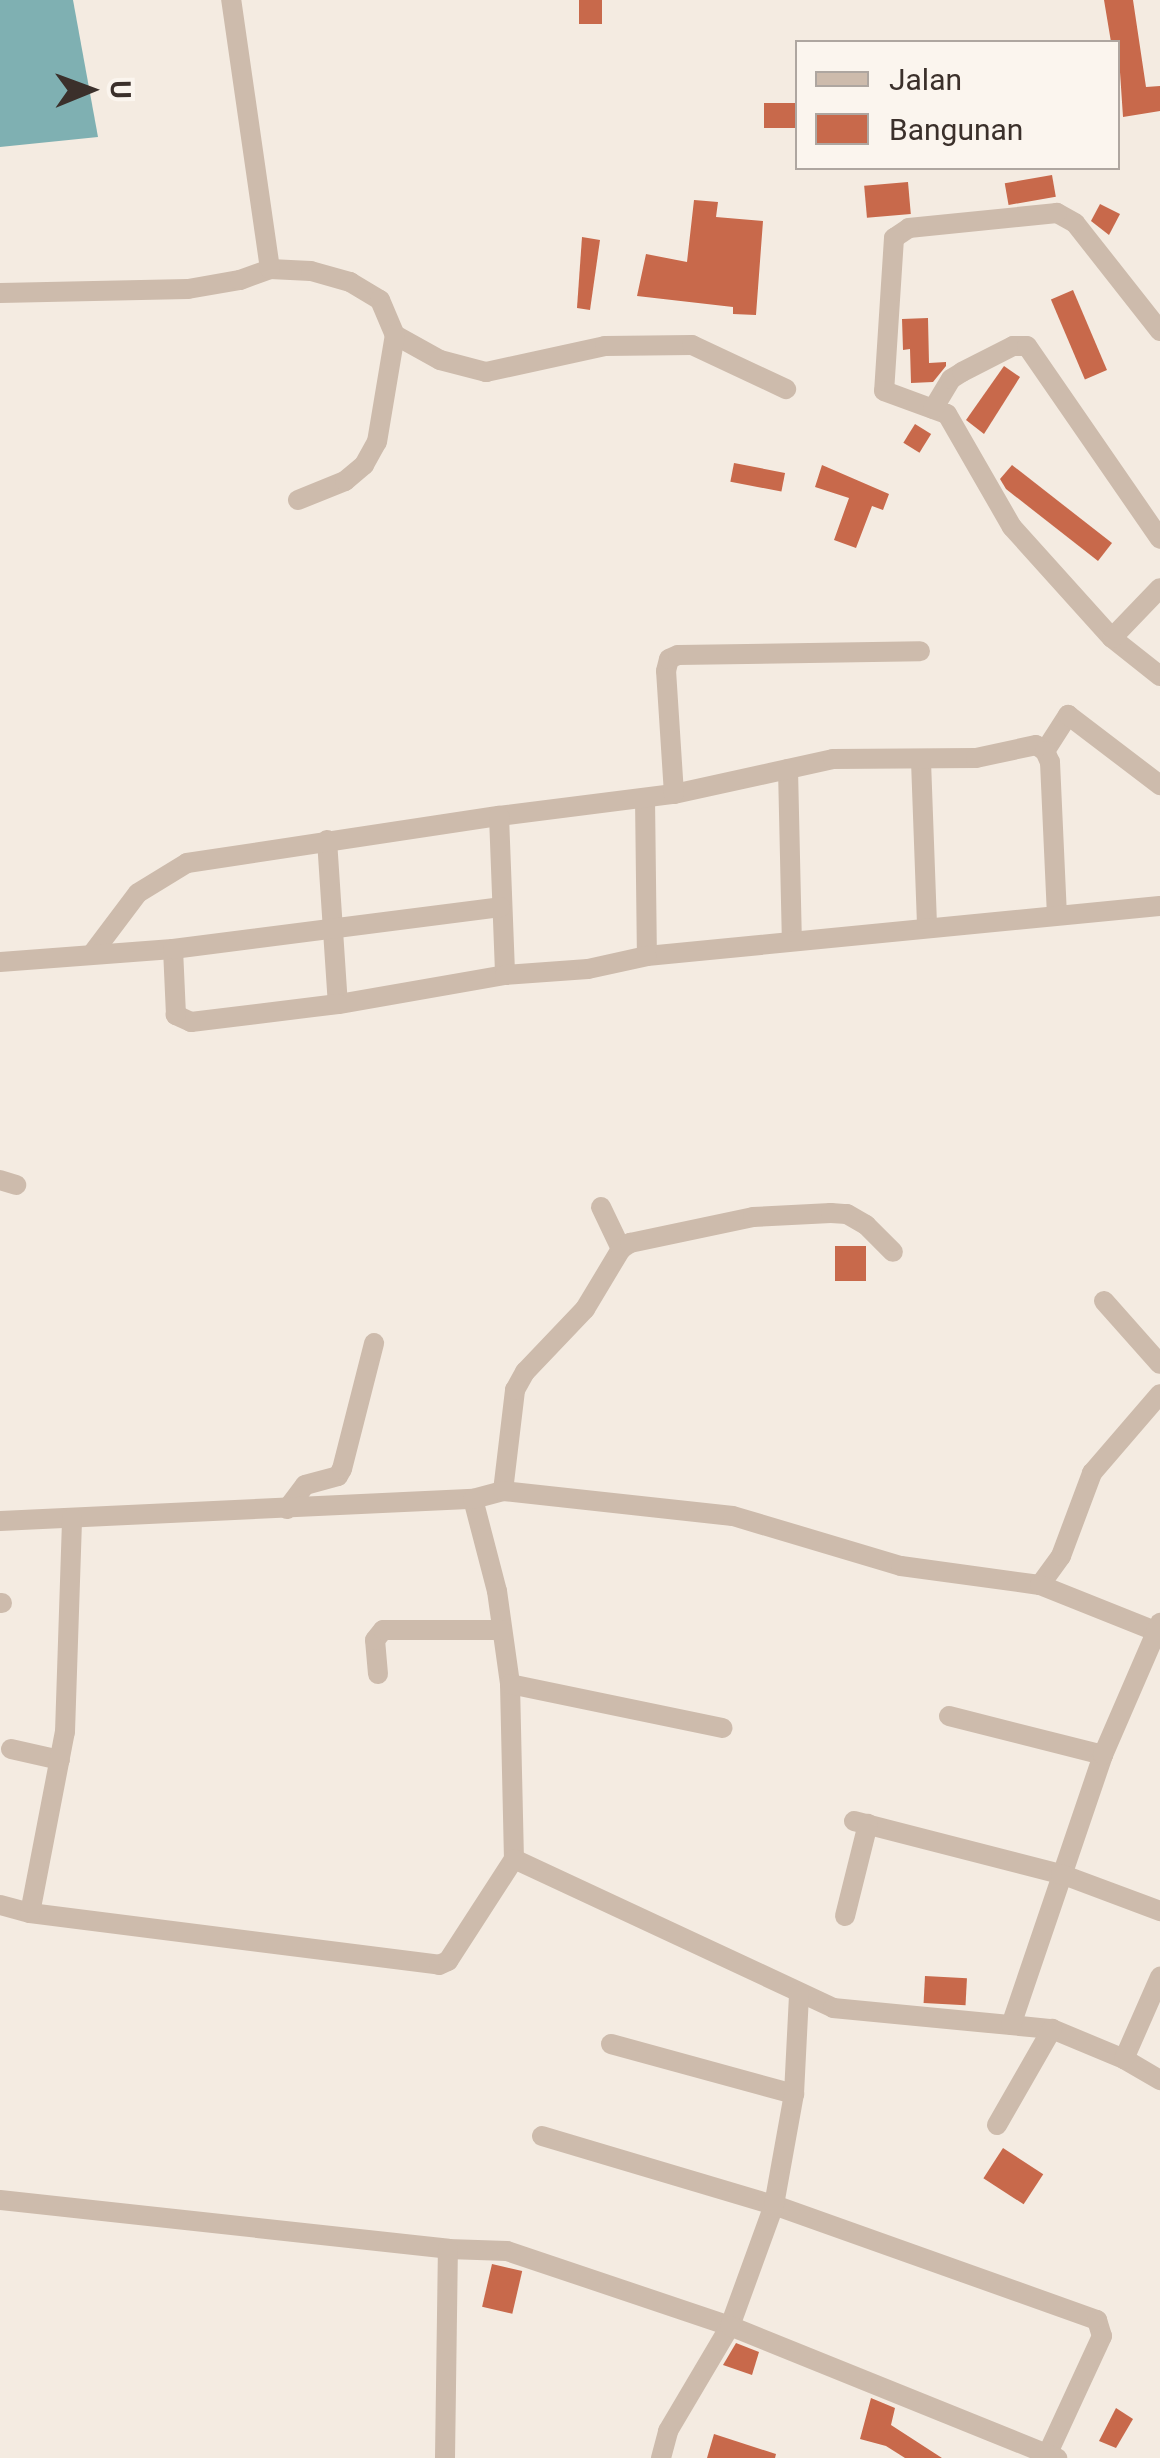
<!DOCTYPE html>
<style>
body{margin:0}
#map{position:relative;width:1160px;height:2458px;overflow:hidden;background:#f4ebe1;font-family:Roboto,sans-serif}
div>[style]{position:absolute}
.water>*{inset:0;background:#7fb0b2}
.building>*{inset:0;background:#c8694b;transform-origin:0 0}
.minor>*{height:20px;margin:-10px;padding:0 10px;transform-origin:10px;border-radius:10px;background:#cdbbac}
span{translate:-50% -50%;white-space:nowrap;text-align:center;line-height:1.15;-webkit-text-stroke:9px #fbf5ee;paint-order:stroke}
.legend{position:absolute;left:795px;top:40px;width:325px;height:130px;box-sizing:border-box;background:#fbf5ee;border:2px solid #aea6a0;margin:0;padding:12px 18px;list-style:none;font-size:30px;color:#3b302b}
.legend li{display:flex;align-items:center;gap:20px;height:50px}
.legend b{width:50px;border:2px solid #aea6a0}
.north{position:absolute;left:40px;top:40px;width:100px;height:100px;-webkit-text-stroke:8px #fbf5ee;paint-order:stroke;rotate:89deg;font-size:28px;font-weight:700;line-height:40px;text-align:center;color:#3b302b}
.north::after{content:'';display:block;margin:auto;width:35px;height:45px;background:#3b302b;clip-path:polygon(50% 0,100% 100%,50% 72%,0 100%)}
</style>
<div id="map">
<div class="water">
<i style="clip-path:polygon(0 0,73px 0,98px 137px,0 147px)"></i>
</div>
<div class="building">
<i style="left:579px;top:0;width:23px;height:24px"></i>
<i style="clip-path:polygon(1104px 0,1133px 0,1146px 87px,1160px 86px,1160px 111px,1123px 117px,1118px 42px,1111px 42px)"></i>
<i style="left:798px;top:103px;width:25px;height:34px;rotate:90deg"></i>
<i style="left:1052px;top:175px;width:22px;height:48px;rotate:80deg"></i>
<i style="left:908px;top:182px;width:32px;height:44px;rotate:85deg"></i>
<i style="clip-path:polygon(694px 200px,718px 202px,716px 217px,763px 221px,756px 315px,733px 314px,733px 307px,637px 296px,646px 254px,687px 262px)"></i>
<i style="clip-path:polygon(1100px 204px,1120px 214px,1109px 235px,1091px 221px)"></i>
<i style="clip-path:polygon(582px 237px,600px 240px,590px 310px,577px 308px)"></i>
<i style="left:1073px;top:290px;width:87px;height:24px;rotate:67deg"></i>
<i style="clip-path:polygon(928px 318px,929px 363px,946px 362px,946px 366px,933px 382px,911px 383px,910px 349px,903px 350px,902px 319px)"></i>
<i style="clip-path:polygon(1004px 366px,1020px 377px,984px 434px,966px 420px)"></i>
<i style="left:915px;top:424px;width:19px;height:22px;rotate:32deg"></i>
<i style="left:734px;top:463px;width:52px;height:19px;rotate:11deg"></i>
<i style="clip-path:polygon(822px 465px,889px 494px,883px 510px,872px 506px,856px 548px,834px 540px,849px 498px,815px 487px)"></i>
<i style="clip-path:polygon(1012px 465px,1112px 543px,1098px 561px,1006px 489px,1000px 479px)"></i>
<i style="left:835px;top:1246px;width:31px;height:35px"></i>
<i style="left:925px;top:1976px;width:42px;height:27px;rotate:3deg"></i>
<i style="left:1003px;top:2148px;width:48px;height:36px;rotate:33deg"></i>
<i style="left:492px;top:2264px;width:31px;height:44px;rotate:13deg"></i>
<i style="clip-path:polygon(736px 2343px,759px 2352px,752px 2375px,723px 2365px)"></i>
<i style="clip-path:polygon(871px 2398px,895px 2408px,891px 2425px,942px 2458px,905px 2458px,886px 2446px,860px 2439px)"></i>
<i style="clip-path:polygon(1116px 2408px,1133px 2419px,1116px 2448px,1099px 2441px)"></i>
<i style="clip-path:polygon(714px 2434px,776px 2454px,775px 2458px,707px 2458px)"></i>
</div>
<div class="minor">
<i style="left:270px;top:269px;width:41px;rotate:2.8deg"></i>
<i style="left:311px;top:271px;width:41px;rotate:15.8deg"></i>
<i style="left:350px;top:282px;width:35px;rotate:31deg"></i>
<i style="left:380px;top:300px;width:38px;rotate:67deg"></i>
<i style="left:395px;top:335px;width:51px;rotate:29.1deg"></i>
<i style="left:440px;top:360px;width:48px;rotate:14.6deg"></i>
<i style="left:486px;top:372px;width:122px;rotate:-12.3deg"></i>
<i style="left:605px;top:346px;width:87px;rotate:-0.7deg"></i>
<i style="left:692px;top:345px;width:104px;rotate:25.1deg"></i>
<i style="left:0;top:293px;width:188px;rotate:-1.2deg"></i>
<i style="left:188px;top:289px;width:53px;rotate:-9.8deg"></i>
<i style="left:240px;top:280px;width:32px;rotate:-20deg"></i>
<i style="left:270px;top:269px;width:272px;rotate:-98.2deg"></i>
<i style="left:1160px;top:331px;width:137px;rotate:-128.2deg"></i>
<i style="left:1075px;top:223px;width:21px;rotate:-151deg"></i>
<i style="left:1057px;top:213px;width:149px;rotate:174.2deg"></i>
<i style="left:909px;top:228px;width:18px;rotate:146deg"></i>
<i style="left:894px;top:238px;width:153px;rotate:93.7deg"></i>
<i style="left:884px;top:391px;width:67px;rotate:20.1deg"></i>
<i style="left:947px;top:414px;width:130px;rotate:60.1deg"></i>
<i style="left:1012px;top:527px;width:149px;rotate:48deg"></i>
<i style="left:1112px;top:638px;width:61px;rotate:38.4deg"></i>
<i style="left:933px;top:409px;width:35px;rotate:-59deg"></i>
<i style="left:951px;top:379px;width:13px;rotate:-32deg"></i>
<i style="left:962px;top:372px;width:57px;rotate:-27deg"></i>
<i style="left:1013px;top:346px;width:14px"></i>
<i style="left:1027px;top:346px;width:234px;rotate:55.4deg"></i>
<i style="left:298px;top:500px;width:51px;rotate:-22deg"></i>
<i style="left:345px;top:481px;width:25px;rotate:-40deg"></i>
<i style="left:364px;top:465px;width:26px;rotate:-61deg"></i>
<i style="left:377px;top:442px;width:109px;rotate:-80.5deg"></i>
<i style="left:1112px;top:638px;width:69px;rotate:-46.2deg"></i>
<i style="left:1045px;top:751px;width:43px;rotate:-57.4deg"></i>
<i style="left:1068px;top:715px;width:116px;rotate:37.3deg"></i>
<i style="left:921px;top:761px;width:165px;rotate:87.9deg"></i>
<i style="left:788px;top:769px;width:172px;rotate:88.7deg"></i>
<i style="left:674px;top:794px;width:163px;rotate:-12.4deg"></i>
<i style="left:833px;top:759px;width:143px;rotate:-0.4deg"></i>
<i style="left:976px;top:758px;width:61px;rotate:-12.2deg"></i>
<i style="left:1036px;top:745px;width:11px;rotate:34deg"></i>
<i style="left:1045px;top:751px;width:12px;rotate:66deg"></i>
<i style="left:1050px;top:762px;width:153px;rotate:87.4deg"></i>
<i style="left:645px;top:798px;width:158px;rotate:89.3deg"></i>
<i style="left:647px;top:956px;width:515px;rotate:-5.57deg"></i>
<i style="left:499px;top:816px;width:176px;rotate:-7.2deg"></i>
<i style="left:674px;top:794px;width:123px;rotate:-93.7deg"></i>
<i style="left:666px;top:671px;width:12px;rotate:-76deg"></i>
<i style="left:669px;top:659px;width:10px;rotate:-24deg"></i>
<i style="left:678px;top:655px;width:242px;rotate:-0.9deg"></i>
<i style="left:327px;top:840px;width:164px;rotate:86.2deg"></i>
<i style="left:92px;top:954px;width:76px;rotate:-53deg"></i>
<i style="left:138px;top:893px;width:57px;rotate:-31.5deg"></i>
<i style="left:187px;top:863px;width:316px;rotate:-8.6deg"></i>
<i style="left:499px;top:816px;width:159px;rotate:87.8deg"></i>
<i style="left:505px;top:975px;width:169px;rotate:170.1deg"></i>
<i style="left:338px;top:1004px;width:148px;rotate:173deg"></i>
<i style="left:191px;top:1022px;width:17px;rotate:-155deg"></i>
<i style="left:176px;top:1015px;width:66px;rotate:-92.6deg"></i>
<i style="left:0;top:962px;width:173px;rotate:-4.3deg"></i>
<i style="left:173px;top:949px;width:330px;rotate:-7.3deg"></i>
<i style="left:505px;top:975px;width:83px;rotate:-4.1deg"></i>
<i style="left:588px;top:969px;width:60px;rotate:-12.4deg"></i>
<i style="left:0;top:1180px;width:17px;rotate:17deg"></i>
<i style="left:601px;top:1207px;width:47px;rotate:64.5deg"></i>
<i style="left:1104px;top:1301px;width:84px;rotate:48.4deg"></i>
<i style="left:503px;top:1491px;width:102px;rotate:-83.2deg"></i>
<i style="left:515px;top:1390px;width:21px;rotate:-61deg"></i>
<i style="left:525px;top:1372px;width:87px;rotate:-46.4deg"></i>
<i style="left:585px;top:1309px;width:70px;rotate:-59deg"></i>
<i style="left:621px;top:1249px;width:11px;rotate:-34deg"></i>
<i style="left:630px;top:1243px;width:126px;rotate:-11.9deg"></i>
<i style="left:753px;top:1217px;width:78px;rotate:-2.9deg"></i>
<i style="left:831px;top:1213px;width:16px;rotate:4deg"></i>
<i style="left:847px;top:1214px;width:22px;rotate:30deg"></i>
<i style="left:866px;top:1225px;width:38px;rotate:45deg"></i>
<i style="left:473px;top:1499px;width:95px;rotate:75.4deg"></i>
<i style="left:497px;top:1591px;width:94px;rotate:82deg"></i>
<i style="left:510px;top:1684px;width:175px;rotate:88.7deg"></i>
<i style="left:514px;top:1859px;width:352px;rotate:25deg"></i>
<i style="left:833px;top:2008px;width:220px;rotate:5.5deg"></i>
<i style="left:1052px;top:2029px;width:78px;rotate:22.6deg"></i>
<i style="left:1124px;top:2059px;width:42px;rotate:30.3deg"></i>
<i style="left:287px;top:1509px;width:30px;rotate:-53deg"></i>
<i style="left:305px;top:1485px;width:34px;rotate:-15deg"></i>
<i style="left:338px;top:1476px;width:8px;rotate:-60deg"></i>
<i style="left:342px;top:1469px;width:130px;rotate:-75.7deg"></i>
<i style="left:0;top:1521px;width:474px;rotate:-2.7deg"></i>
<i style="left:473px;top:1499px;width:31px;rotate:-15deg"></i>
<i style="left:503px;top:1491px;width:231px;rotate:6.2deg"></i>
<i style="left:733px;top:1516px;width:175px;rotate:16.6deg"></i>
<i style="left:901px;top:1566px;width:140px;rotate:7.8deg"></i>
<i style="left:1040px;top:1585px;width:36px;rotate:-54deg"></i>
<i style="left:1061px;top:1556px;width:89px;rotate:-69.5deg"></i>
<i style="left:1092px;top:1473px;width:104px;rotate:-49.3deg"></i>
<i style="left:1040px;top:1585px;width:124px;rotate:21.8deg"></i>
<i style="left:0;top:1603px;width:2px"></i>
<i style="left:378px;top:1674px;width:34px;rotate:-95deg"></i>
<i style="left:375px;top:1640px;width:13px;rotate:-51deg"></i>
<i style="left:383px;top:1630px;width:119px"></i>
<i style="left:510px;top:1684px;width:217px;rotate:11.7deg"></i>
<i style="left:949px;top:1716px;width:159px;rotate:14.2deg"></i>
<i style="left:1103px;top:1755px;width:285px;rotate:108.8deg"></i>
<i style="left:11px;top:1749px;width:50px;rotate:12.7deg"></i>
<i style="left:1103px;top:1755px;width:144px;rotate:-66.6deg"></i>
<i style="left:854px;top:1821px;width:214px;rotate:14.4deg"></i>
<i style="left:1061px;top:1874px;width:106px;rotate:20.5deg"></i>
<i style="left:0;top:1905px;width:31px;rotate:15deg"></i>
<i style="left:30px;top:1913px;width:412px;rotate:7.2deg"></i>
<i style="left:439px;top:1965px;width:10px;rotate:-24deg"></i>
<i style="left:448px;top:1961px;width:121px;rotate:-57.1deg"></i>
<i style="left:30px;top:1913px;width:184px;rotate:-79.1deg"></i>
<i style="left:65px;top:1732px;width:214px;rotate:-88.1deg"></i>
<i style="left:845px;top:1916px;width:95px;rotate:-76deg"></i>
<i style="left:611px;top:2044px;width:190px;rotate:15.3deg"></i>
<i style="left:1124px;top:2059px;width:90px;rotate:-66.3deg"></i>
<i style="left:997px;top:2125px;width:111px;rotate:-60.2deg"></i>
<i style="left:542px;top:2136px;width:242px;rotate:16.6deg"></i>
<i style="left:774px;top:2205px;width:343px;rotate:19.6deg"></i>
<i style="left:1097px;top:2320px;width:17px;rotate:73deg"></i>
<i style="left:1102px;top:2336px;width:129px;rotate:114.8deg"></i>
<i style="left:0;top:2200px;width:451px;rotate:6.2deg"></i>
<i style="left:448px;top:2249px;width:59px;rotate:1.9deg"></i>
<i style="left:507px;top:2251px;width:235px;rotate:18.6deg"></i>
<i style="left:730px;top:2326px;width:129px;rotate:-70deg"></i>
<i style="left:774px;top:2205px;width:113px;rotate:-79.8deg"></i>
<i style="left:794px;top:2094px;width:100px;rotate:-87.1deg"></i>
<i style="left:445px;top:2458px;width:209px;rotate:-89.2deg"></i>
<i style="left:661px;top:2458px;width:28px;rotate:-75deg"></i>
<i style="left:668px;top:2431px;width:122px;rotate:-59.4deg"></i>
<i style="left:730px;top:2326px;width:353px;rotate:22deg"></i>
</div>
<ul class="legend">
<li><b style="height:12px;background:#cdbbac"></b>Jalan</li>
<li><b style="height:28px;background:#c8694b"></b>Bangunan</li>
</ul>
<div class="north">U</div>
</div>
